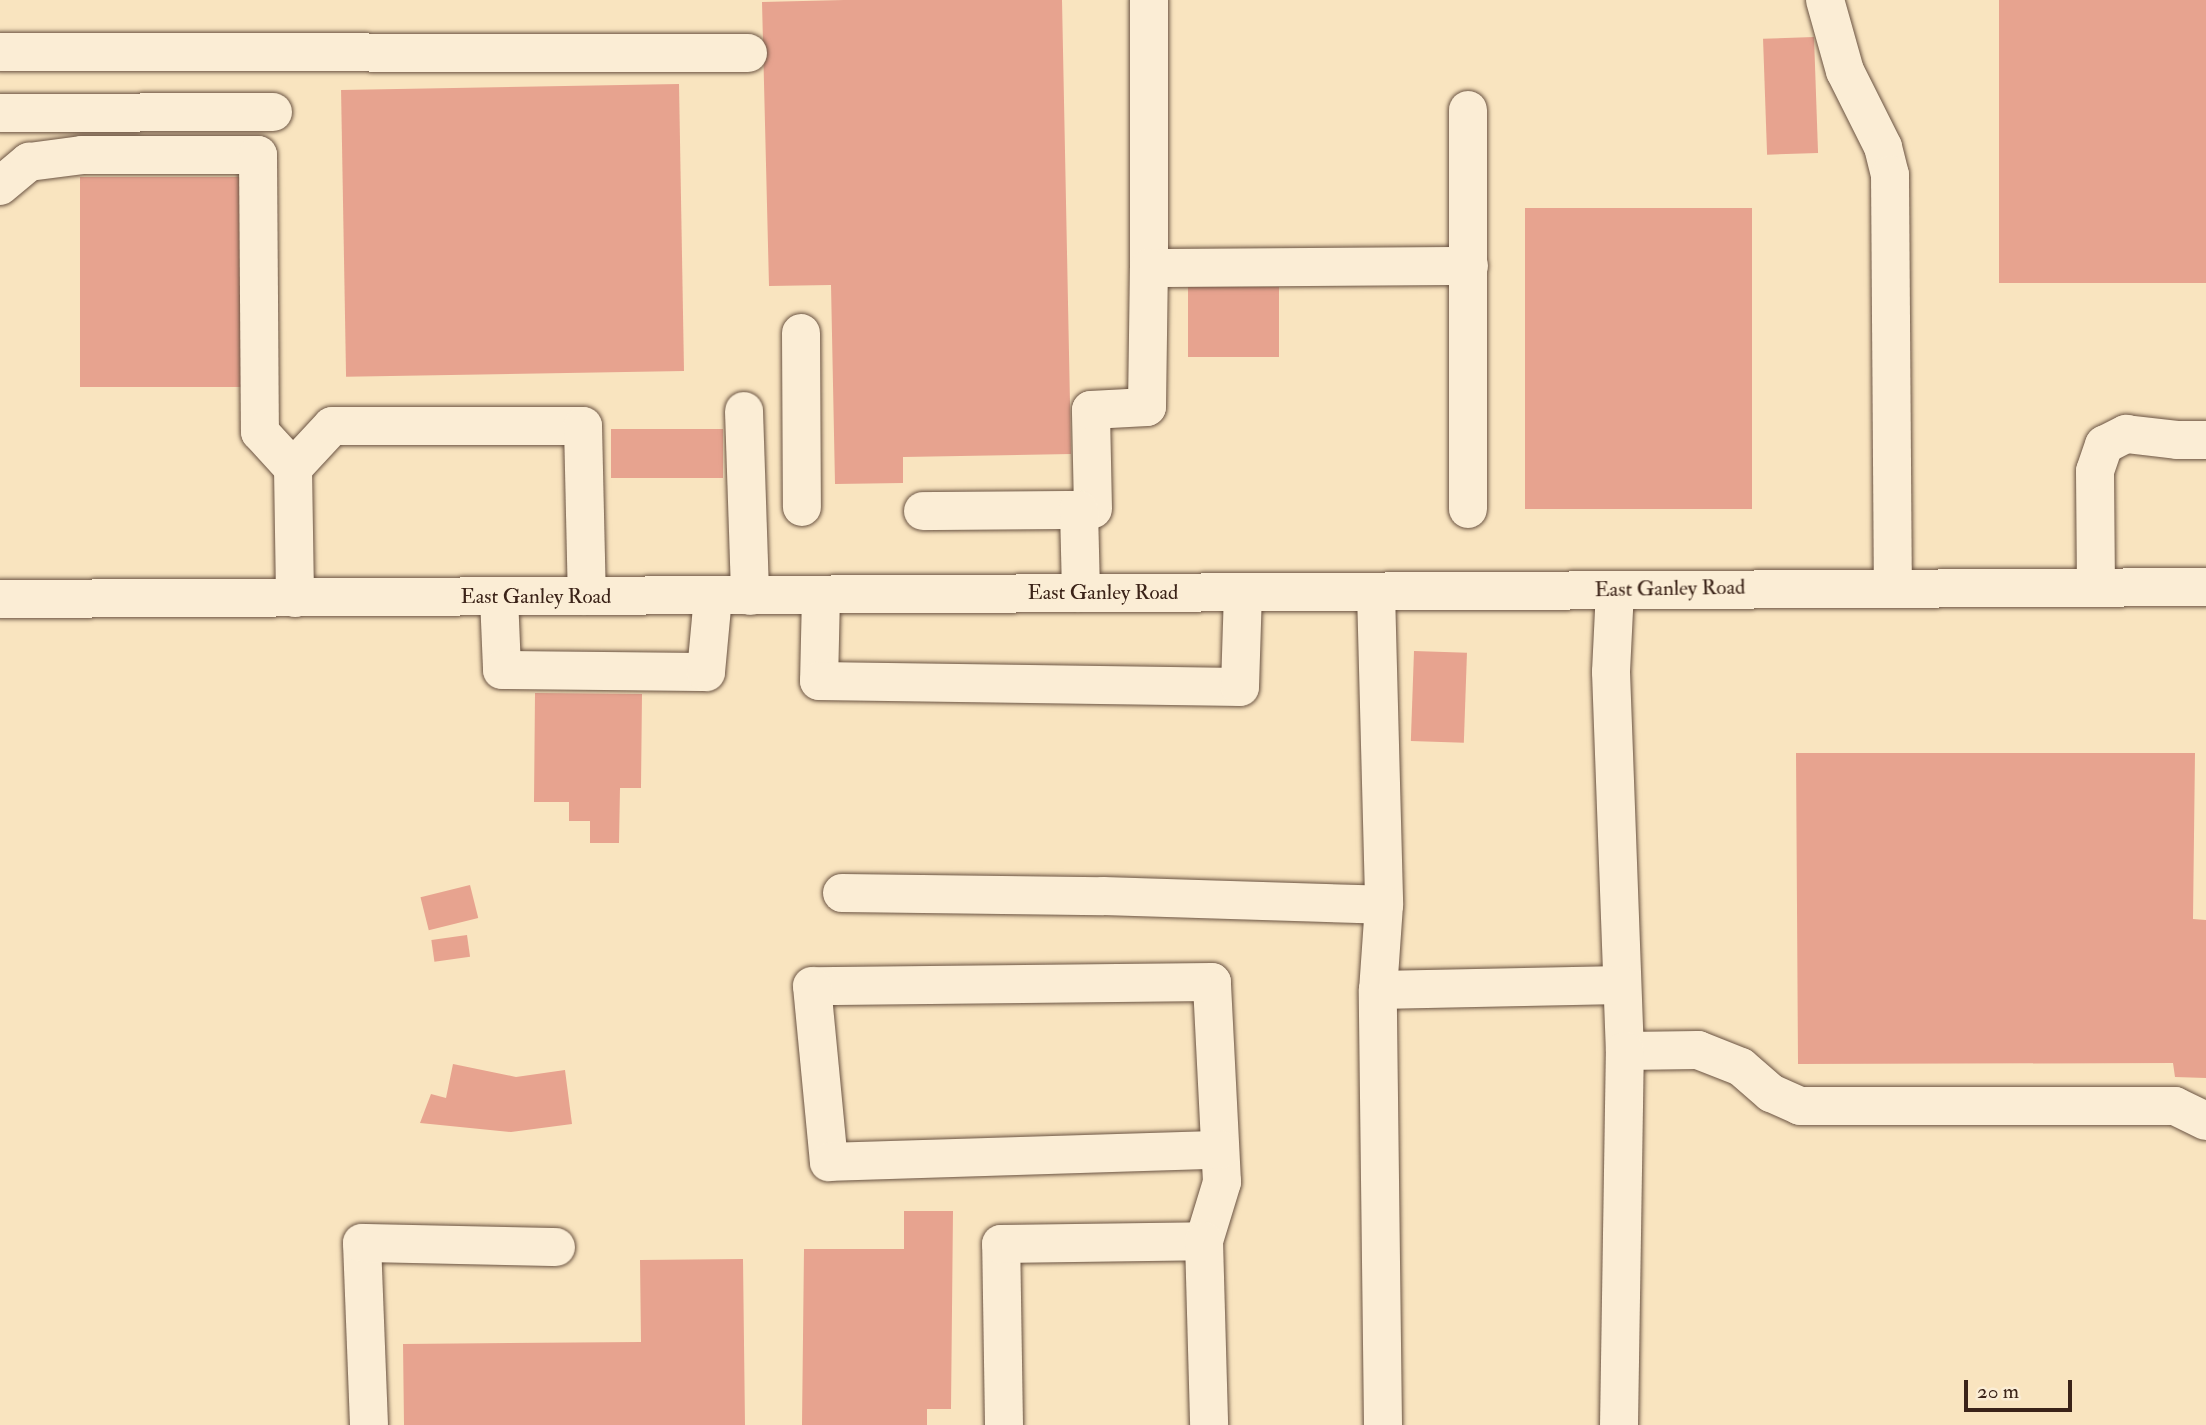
<!DOCTYPE html>
<style>
body{margin:0}
#map{position:relative;width:2206px;height:1425px;overflow:hidden;background:#f9e4bf;font-family:"IM FELL Double Pica",serif}
div>[style]{position:absolute}
.building>*{inset:0;background:#e7a38f;transform-origin:0 0}
.roads{filter:drop-shadow(0 0 2px #6a5342) drop-shadow(0 0 2px #6a5342)}
.minor>*{height:38px;margin:-19px;padding:0 19px;transform-origin:19px;border-radius:19px;background:#fbedd5}
span{translate:-50% -50%;white-space:nowrap;text-align:center;line-height:1.15;-webkit-text-stroke:5px #fbedd5;paint-order:stroke}
.street-label{font-size:21px;color:#3b2318}
.scale{position:absolute;left:1964px;top:1380px;width:108px;height:32px;box-sizing:border-box;border:4px solid #3b2318;border-top:0;padding-left:9px;font-size:21px;line-height:24px;white-space:nowrap;color:#3b2318;-webkit-text-stroke:5px #fbedd5;paint-order:stroke}
</style>
<div id="map">
<div class="building">
<i style="clip-path:polygon(844px 0,1062px 0,1071px 454px,903px 457px,903px 483px,835px 484px,831px 285px,769px 286px,762px 2px)"></i>
<i style="left:1999px;top:0;width:207px;height:283px"></i>
<i style="left:1814px;top:37px;width:116px;height:51px;rotate:88deg"></i>
<i style="left:679px;top:84px;width:287px;height:338px;rotate:89deg"></i>
<i style="left:242px;top:177px;width:210px;height:162px;rotate:90deg"></i>
<i style="left:1752px;top:208px;width:301px;height:227px;rotate:90deg"></i>
<i style="left:1188px;top:287px;width:91px;height:70px"></i>
<i style="left:723px;top:429px;width:49px;height:112px;rotate:90deg"></i>
<i style="left:1414px;top:651px;width:53px;height:90px;rotate:2deg"></i>
<i style="clip-path:polygon(535px 693px,642px 694px,641px 788px,620px 788px,619px 843px,590px 843px,590px 821px,569px 821px,569px 802px,534px 802px)"></i>
<i style="clip-path:polygon(1796px 753px,2195px 753px,2193px 919px,2206px 920px,2206px 1078px,2175px 1077px,2173px 1063px,1798px 1064px)"></i>
<i style="left:470px;top:885px;width:34px;height:51px;rotate:76deg"></i>
<i style="left:467px;top:935px;width:22px;height:36px;rotate:82deg"></i>
<i style="clip-path:polygon(453px 1064px,516px 1077px,565px 1070px,572px 1124px,511px 1132px,420px 1123px,431px 1094px,446px 1098px)"></i>
<i style="clip-path:polygon(904px 1211px,953px 1211px,951px 1409px,927px 1409px,927px 1425px,802px 1425px,804px 1249px,904px 1249px)"></i>
<i style="clip-path:polygon(743px 1259px,745px 1425px,404px 1425px,403px 1344px,641px 1342px,640px 1260px)"></i>
</div>
<div class="roads">
<div class="minor">
<i style="left:1149px;top:0;width:268px;rotate:90deg"></i>
<i style="left:1149px;top:268px;width:320px;rotate:-0.4deg"></i>
<i style="left:1825px;top:0;width:74px;rotate:74.3deg"></i>
<i style="left:1845px;top:71px;width:85px;rotate:63.4deg"></i>
<i style="left:1883px;top:147px;width:29px;rotate:76deg"></i>
<i style="left:1890px;top:175px;width:412px;rotate:89.6deg"></i>
<i style="left:0;top:52px;width:748px;rotate:0.08deg"></i>
<i style="left:0;top:113px;width:273px;rotate:-0.2deg"></i>
<i style="left:0;top:186px;width:38px;rotate:-40deg"></i>
<i style="left:29px;top:162px;width:53px;rotate:-7.5deg"></i>
<i style="left:82px;top:155px;width:176px"></i>
<i style="left:258px;top:155px;width:277px;rotate:89.6deg"></i>
<i style="left:260px;top:432px;width:49px;rotate:47.5deg"></i>
<i style="left:293px;top:468px;width:130px;rotate:89.1deg"></i>
<i style="left:801px;top:333px;width:174px;rotate:89.7deg"></i>
<i style="left:744px;top:411px;width:185px;rotate:88.1deg"></i>
<i style="left:293px;top:468px;width:57px;rotate:-47.1deg"></i>
<i style="left:332px;top:426px;width:251px"></i>
<i style="left:583px;top:426px;width:170px;rotate:88.7deg"></i>
<i style="left:1093px;top:509px;width:99px;rotate:-91.2deg"></i>
<i style="left:1091px;top:410px;width:56px;rotate:-3.1deg"></i>
<i style="left:1147px;top:407px;width:139px;rotate:-89.2deg"></i>
<i style="left:1468px;top:509px;width:399px;rotate:-90deg"></i>
<i style="left:923px;top:511px;width:156px;rotate:-0.4deg"></i>
<i style="left:1079px;top:510px;width:83px;rotate:88.6deg"></i>
<i style="left:2096px;top:587px;width:116px;rotate:-90.5deg"></i>
<i style="left:2095px;top:471px;width:28px;rotate:-71deg"></i>
<i style="left:2104px;top:445px;width:25px;rotate:-27deg"></i>
<i style="left:2126px;top:434px;width:51px;rotate:6.7deg"></i>
<i style="left:2177px;top:440px;width:29px"></i>
<i style="left:1615px;top:590px;width:82px;rotate:92.8deg"></i>
<i style="left:1611px;top:672px;width:379px;rotate:87.9deg"></i>
<i style="left:1625px;top:1051px;width:73px;rotate:-0.8deg"></i>
<i style="left:1698px;top:1050px;width:46px;rotate:21.6deg"></i>
<i style="left:1741px;top:1067px;width:40px;rotate:41deg"></i>
<i style="left:1771px;top:1093px;width:32px;rotate:24deg"></i>
<i style="left:1800px;top:1106px;width:375px"></i>
<i style="left:2175px;top:1106px;width:34px;rotate:26deg"></i>
<i style="left:1376px;top:592px;width:313px;rotate:88.5deg"></i>
<i style="left:1384px;top:905px;width:85px;rotate:94deg"></i>
<i style="left:821px;top:595px;width:86px;rotate:91.3deg"></i>
<i style="left:819px;top:681px;width:421px;rotate:0.8deg"></i>
<i style="left:1240px;top:687px;width:94px;rotate:-88.2deg"></i>
<i style="left:499px;top:597px;width:73px;rotate:87.6deg"></i>
<i style="left:502px;top:670px;width:204px;rotate:0.6deg"></i>
<i style="left:706px;top:672px;width:76px;rotate:-84.7deg"></i>
<i style="left:0;top:599px;width:2206px;rotate:-0.31deg"></i>
<i style="left:842px;top:893px;width:261px;rotate:0.7deg"></i>
<i style="left:1103px;top:896px;width:281px;rotate:1.8deg"></i>
<i style="left:1204px;top:1241px;width:62px;rotate:-73deg"></i>
<i style="left:1222px;top:1182px;width:200px;rotate:-92.9deg"></i>
<i style="left:1212px;top:982px;width:400px;rotate:179.4deg"></i>
<i style="left:812px;top:986px;width:177px;rotate:84.5deg"></i>
<i style="left:829px;top:1162px;width:391px;rotate:-1.8deg"></i>
<i style="left:369px;top:1425px;width:182px;rotate:-92.2deg"></i>
<i style="left:362px;top:1243px;width:194px;rotate:1.2deg"></i>
<i style="left:1004px;top:1425px;width:181px;rotate:-90.9deg"></i>
<i style="left:1001px;top:1244px;width:203px;rotate:-0.8deg"></i>
<i style="left:1204px;top:1241px;width:184px;rotate:88.4deg"></i>
<i style="left:1383px;top:1425px;width:435px;rotate:-90.7deg"></i>
<i style="left:1378px;top:990px;width:244px;rotate:-1.2deg"></i>
<i style="left:1619px;top:1425px;width:374px;rotate:-89.1deg"></i>
</div>
</div>
<div class="street-label">
<span style="left:1670px;top:589px;rotate:-1deg">East Ganley Road</span>
<span style="left:1103px;top:593px">East Ganley Road</span>
<span style="left:536px;top:597px">East Ganley Road</span>
</div>
<div class="scale">20 m</div>
</div>
